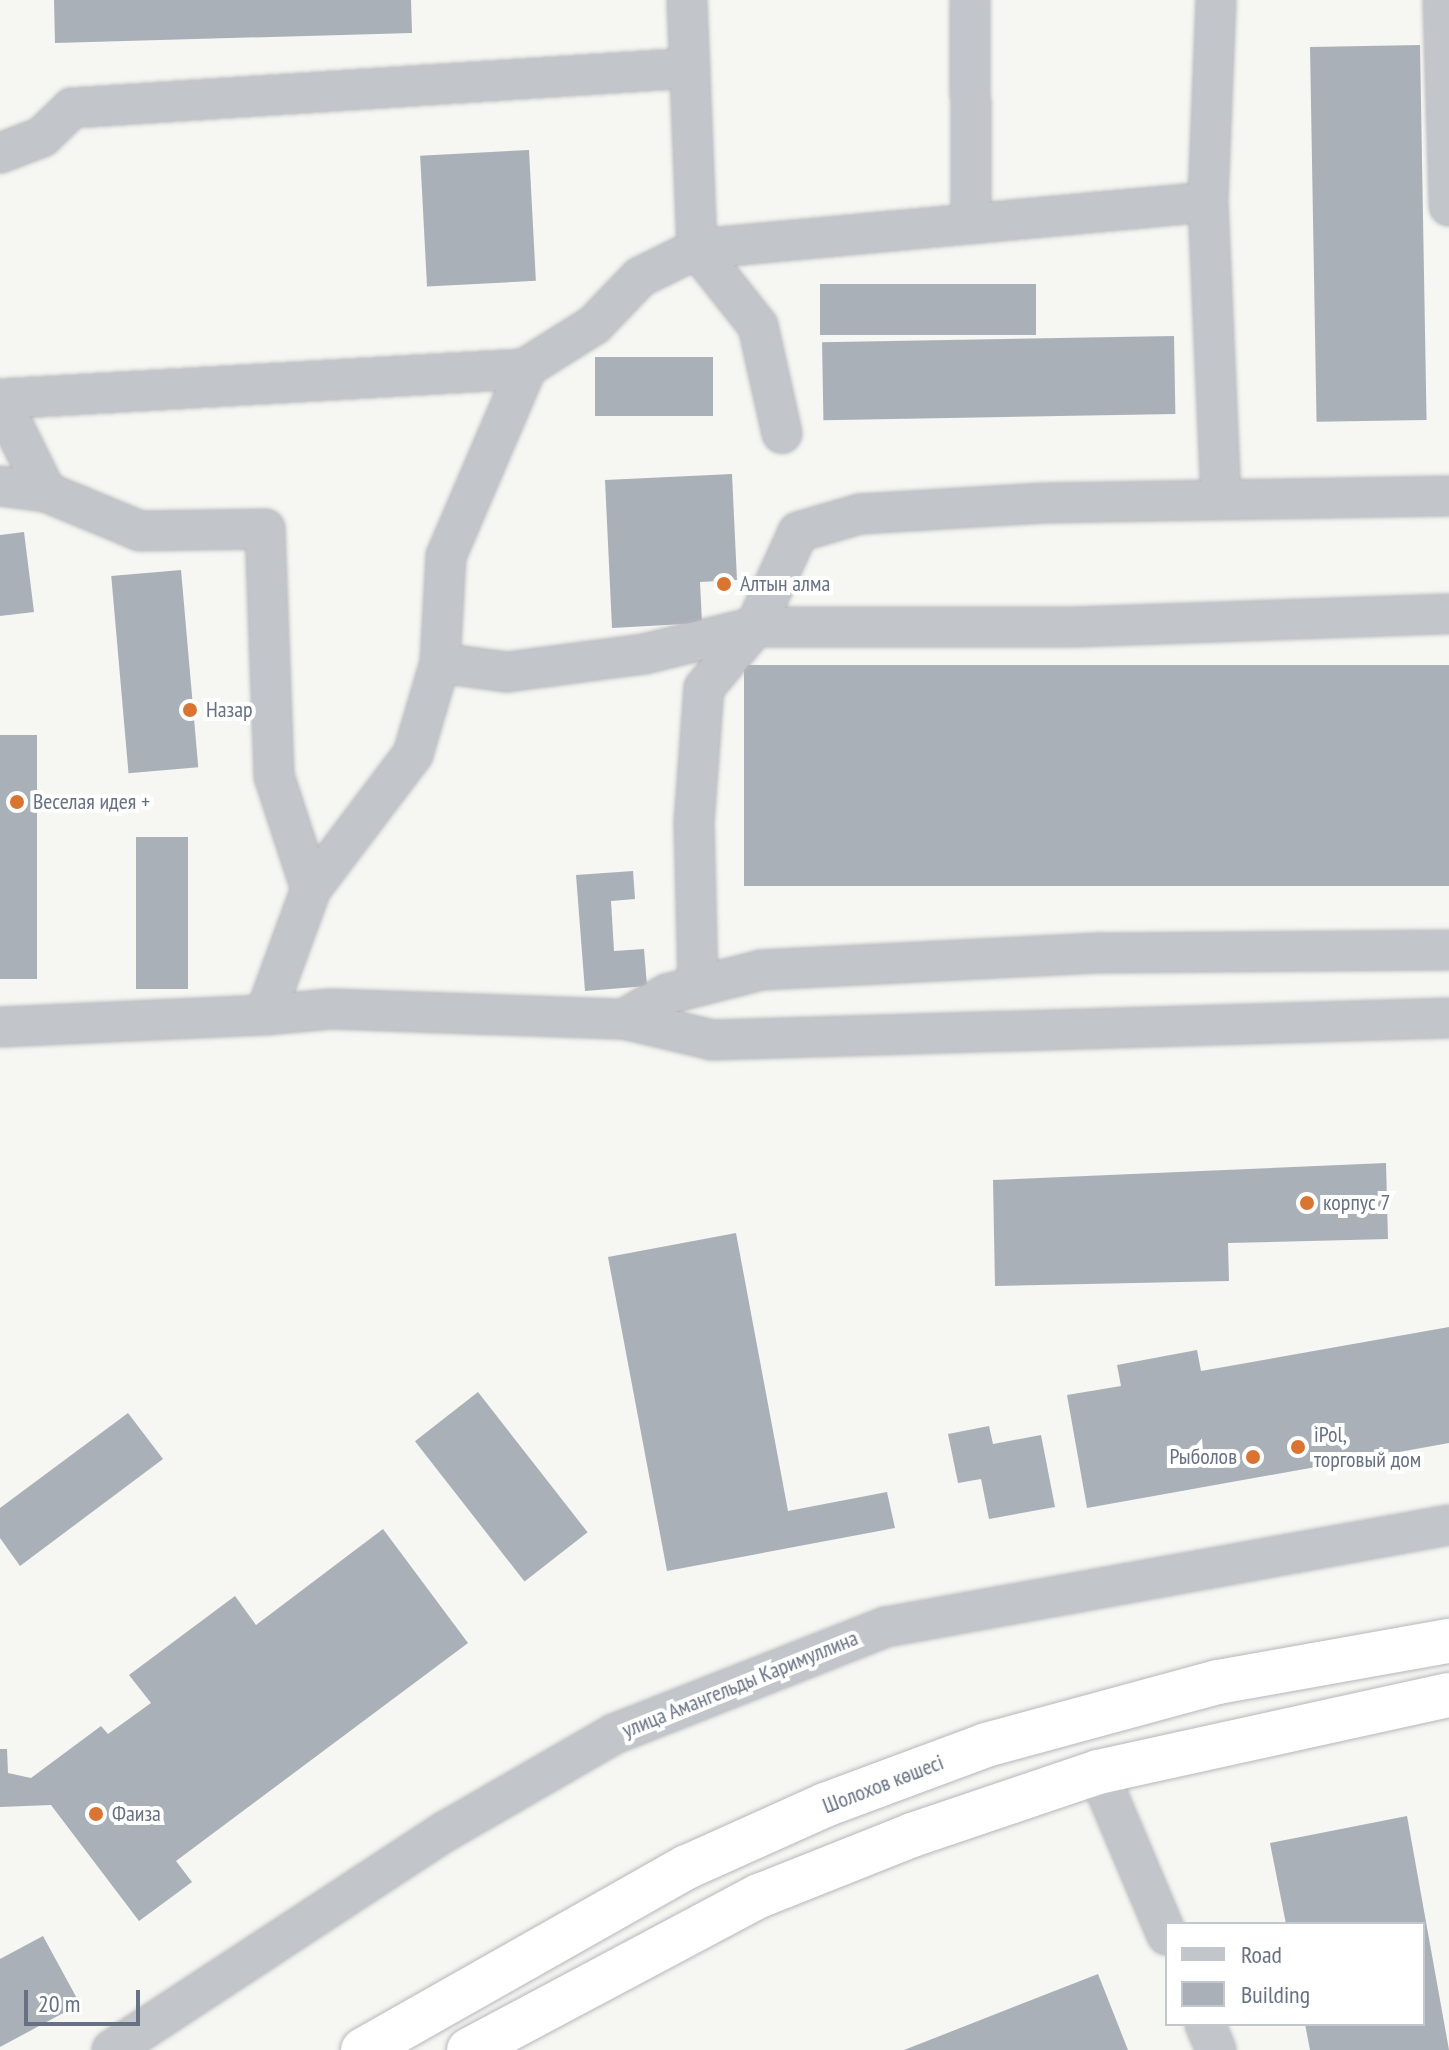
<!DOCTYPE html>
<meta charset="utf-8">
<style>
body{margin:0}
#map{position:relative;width:1449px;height:2050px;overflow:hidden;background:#f6f6f3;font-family:"PT Sans Narrow",sans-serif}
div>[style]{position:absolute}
.building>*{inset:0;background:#aab0b7;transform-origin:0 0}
.roads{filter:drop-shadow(0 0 2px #b5b7bb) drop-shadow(0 0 2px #b5b7bb)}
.minor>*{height:38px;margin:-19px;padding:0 19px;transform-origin:19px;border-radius:19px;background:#c2c5c9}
.highway>*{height:44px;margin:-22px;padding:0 22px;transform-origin:22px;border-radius:22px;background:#fff}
.dots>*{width:22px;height:22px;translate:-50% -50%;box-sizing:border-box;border:4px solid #fff;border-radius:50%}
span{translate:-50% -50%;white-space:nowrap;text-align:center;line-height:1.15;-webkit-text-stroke:8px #fff;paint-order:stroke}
.poi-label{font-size:22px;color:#677183}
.left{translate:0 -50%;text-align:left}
.right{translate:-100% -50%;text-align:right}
.street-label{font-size:22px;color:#677183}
.legend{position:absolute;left:1165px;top:1922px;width:260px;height:104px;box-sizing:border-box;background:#fff;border:2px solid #c2c6cd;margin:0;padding:10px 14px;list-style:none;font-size:24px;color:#677183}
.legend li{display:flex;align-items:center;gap:16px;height:40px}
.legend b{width:40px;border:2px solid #c2c6cd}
.scale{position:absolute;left:24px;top:1990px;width:116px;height:36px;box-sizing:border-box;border:4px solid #677183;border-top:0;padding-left:10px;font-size:24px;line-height:28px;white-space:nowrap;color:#677183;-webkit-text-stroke:6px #fff;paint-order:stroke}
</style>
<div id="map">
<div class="building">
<i style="clip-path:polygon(54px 0,411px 0,412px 33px,55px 43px)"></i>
<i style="left:1420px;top:45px;width:375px;height:110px;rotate:89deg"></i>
<i style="left:529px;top:150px;width:131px;height:109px;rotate:87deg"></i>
<i style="left:820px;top:284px;width:216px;height:51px"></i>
<i style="left:1174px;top:336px;width:78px;height:352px;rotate:89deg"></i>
<i style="left:595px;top:357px;width:118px;height:59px"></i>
<i style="clip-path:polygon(732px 474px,737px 580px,700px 582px,702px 623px,612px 628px,605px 480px)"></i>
<i style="clip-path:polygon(24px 532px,34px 612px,0 616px,0 535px)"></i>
<i style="left:181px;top:570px;width:198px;height:70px;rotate:85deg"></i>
<i style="left:1449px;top:665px;width:221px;height:705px;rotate:90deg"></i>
<i style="left:0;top:735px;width:37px;height:244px"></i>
<i style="left:136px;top:837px;width:52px;height:152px"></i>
<i style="clip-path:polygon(633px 871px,635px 899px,611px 901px,614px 951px,644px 949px,647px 986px,585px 991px,576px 875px)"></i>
<i style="clip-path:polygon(1386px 1163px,1388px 1239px,1228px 1243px,1229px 1281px,995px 1286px,993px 1180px)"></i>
<i style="clip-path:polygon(736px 1233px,788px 1511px,887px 1492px,895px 1528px,667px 1571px,608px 1257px)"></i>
<i style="clip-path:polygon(1449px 1327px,1449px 1443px,1087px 1508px,1067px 1395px,1121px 1386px,1117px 1365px,1197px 1350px,1201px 1371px)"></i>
<i style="left:478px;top:1392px;width:178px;height:80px;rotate:52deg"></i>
<i style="clip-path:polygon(128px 1413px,163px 1459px,20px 1566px,0 1538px,0 1508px)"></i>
<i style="clip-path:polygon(989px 1426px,993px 1444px,1041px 1435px,1055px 1507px,989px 1519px,981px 1479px,958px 1483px,948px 1434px)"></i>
<i style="clip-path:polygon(383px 1529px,468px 1643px,176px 1861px,192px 1882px,139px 1921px,51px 1805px,0 1807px,0 1749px,7px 1749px,8px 1773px,31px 1778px,101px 1726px,108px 1734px,151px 1703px,129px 1675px,235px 1596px,256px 1625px)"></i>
<i style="clip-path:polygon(1407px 1816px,1449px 2050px,1310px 2050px,1305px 2024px,1423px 2024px,1423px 1924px,1286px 1924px,1270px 1843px)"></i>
<i style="clip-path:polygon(43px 1936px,80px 2004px,0 2047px,0 1959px)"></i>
<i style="clip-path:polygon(1098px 1974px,1128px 2050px,904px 2050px)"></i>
</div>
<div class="roads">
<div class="minor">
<i style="left:687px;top:0;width:249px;rotate:87.7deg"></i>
<i style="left:697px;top:249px;width:98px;rotate:51.6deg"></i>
<i style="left:758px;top:326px;width:110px;rotate:77.4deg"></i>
<i style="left:970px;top:0;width:224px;rotate:89.7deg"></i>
<i style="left:1216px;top:0;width:202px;rotate:92.3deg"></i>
<i style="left:1208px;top:202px;width:297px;rotate:87.5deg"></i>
<i style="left:1443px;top:0;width:206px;rotate:88.3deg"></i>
<i style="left:0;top:153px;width:45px;rotate:-20.9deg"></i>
<i style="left:42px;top:137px;width:42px;rotate:-44deg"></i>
<i style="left:72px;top:108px;width:619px;rotate:-3.7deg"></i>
<i style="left:0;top:399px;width:525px;rotate:-3.28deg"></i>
<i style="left:524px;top:369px;width:83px;rotate:-32.2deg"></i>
<i style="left:594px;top:325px;width:66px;rotate:-46.2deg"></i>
<i style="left:640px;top:277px;width:64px;rotate:-26.2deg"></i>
<i style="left:697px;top:249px;width:513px;rotate:-5.26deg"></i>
<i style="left:0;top:399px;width:104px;rotate:63.7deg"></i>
<i style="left:0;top:486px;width:46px;rotate:7.4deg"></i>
<i style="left:46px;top:492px;width:102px;rotate:22.5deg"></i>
<i style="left:140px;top:531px;width:125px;rotate:-0.9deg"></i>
<i style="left:265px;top:529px;width:247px;rotate:87.9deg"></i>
<i style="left:274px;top:776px;width:119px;rotate:71.9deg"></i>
<i style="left:311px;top:889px;width:134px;rotate:110.1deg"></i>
<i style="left:265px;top:1015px;width:66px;rotate:-5.2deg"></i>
<i style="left:331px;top:1009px;width:293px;rotate:2deg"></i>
<i style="left:624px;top:1019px;width:90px;rotate:13.4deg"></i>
<i style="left:712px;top:1040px;width:737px;rotate:-1.71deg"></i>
<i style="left:440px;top:663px;width:68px;rotate:7.7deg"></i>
<i style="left:507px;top:672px;width:138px;rotate:-7.5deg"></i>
<i style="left:644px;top:654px;width:114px;rotate:-13.7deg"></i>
<i style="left:755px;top:627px;width:318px"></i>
<i style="left:1073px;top:627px;width:376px;rotate:-2deg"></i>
<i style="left:311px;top:889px;width:169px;rotate:-52.9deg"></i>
<i style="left:413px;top:754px;width:95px;rotate:-73.5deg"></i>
<i style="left:440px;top:663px;width:107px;rotate:-86.8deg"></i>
<i style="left:446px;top:556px;width:203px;rotate:-66.8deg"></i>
<i style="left:698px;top:985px;width:162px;rotate:-91.4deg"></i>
<i style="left:694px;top:823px;width:135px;rotate:-85.8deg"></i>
<i style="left:704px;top:688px;width:80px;rotate:-50.1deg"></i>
<i style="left:755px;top:627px;width:104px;rotate:-65.6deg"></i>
<i style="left:798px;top:532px;width:65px;rotate:-16.2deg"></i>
<i style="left:860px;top:514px;width:184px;rotate:-3.4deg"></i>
<i style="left:1044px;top:503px;width:405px;rotate:-1deg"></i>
<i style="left:624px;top:1019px;width:50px;rotate:-30.2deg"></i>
<i style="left:667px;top:994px;width:97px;rotate:-14.3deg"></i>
<i style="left:761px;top:970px;width:341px;rotate:-2.9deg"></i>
<i style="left:1102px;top:953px;width:347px;rotate:-0.5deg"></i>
<i style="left:0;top:1027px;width:265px;rotate:-2.6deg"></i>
<i style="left:1098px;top:1772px;width:177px;rotate:67.1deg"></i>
<i style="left:1205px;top:2024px;width:28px;rotate:67deg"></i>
<i style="left:112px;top:2050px;width:399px;rotate:-33.3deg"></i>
<i style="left:446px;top:1831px;width:194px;rotate:-30deg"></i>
<i style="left:614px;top:1734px;width:292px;rotate:-21.5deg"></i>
<i style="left:886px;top:1627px;width:572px;rotate:-10.27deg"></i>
</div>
<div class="highway">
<i style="left:363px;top:2050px;width:372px;rotate:-29.5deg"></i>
<i style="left:687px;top:1867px;width:151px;rotate:-24.2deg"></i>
<i style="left:825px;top:1805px;width:172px;rotate:-20.4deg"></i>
<i style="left:986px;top:1745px;width:240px;rotate:-15.2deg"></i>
<i style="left:1218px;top:1682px;width:235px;rotate:-10.1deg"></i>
<i style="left:469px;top:2050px;width:328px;rotate:-28deg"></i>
<i style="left:759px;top:1896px;width:165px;rotate:-21.7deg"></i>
<i style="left:912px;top:1835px;width:196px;rotate:-18.7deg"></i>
<i style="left:1098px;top:1772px;width:359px;rotate:-12.4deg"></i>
</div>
</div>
<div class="dots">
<i style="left:724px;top:584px;background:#d97530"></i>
<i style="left:190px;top:710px;background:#d97530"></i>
<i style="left:17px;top:802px;background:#d97530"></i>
<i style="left:1307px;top:1203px;background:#d97530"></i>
<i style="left:1298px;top:1447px;background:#d97530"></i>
<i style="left:1253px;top:1457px;background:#d97530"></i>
<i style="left:96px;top:1814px;background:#d97530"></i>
</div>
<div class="poi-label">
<span class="left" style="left:740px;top:584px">Алтын алма</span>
<span class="left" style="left:206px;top:710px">Назар</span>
<span class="left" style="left:33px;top:802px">Веселая идея +</span>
<span class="left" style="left:1323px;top:1203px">корпус 7</span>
<span class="left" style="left:1314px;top:1447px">iPol,<br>торговый дом</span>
<span class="right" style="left:1237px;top:1457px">Рыболов</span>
<span class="left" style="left:112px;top:1814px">Фаиза</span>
</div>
<div class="street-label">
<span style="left:740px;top:1684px;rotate:-22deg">улица Амангельды Каримуллина</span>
<span style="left:883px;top:1784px;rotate:-21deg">Шолохов көшесі</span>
</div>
<ul class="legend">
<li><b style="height:10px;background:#c2c5c9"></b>Road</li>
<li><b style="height:22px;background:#aab0b7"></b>Building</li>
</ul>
<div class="scale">20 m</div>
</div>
